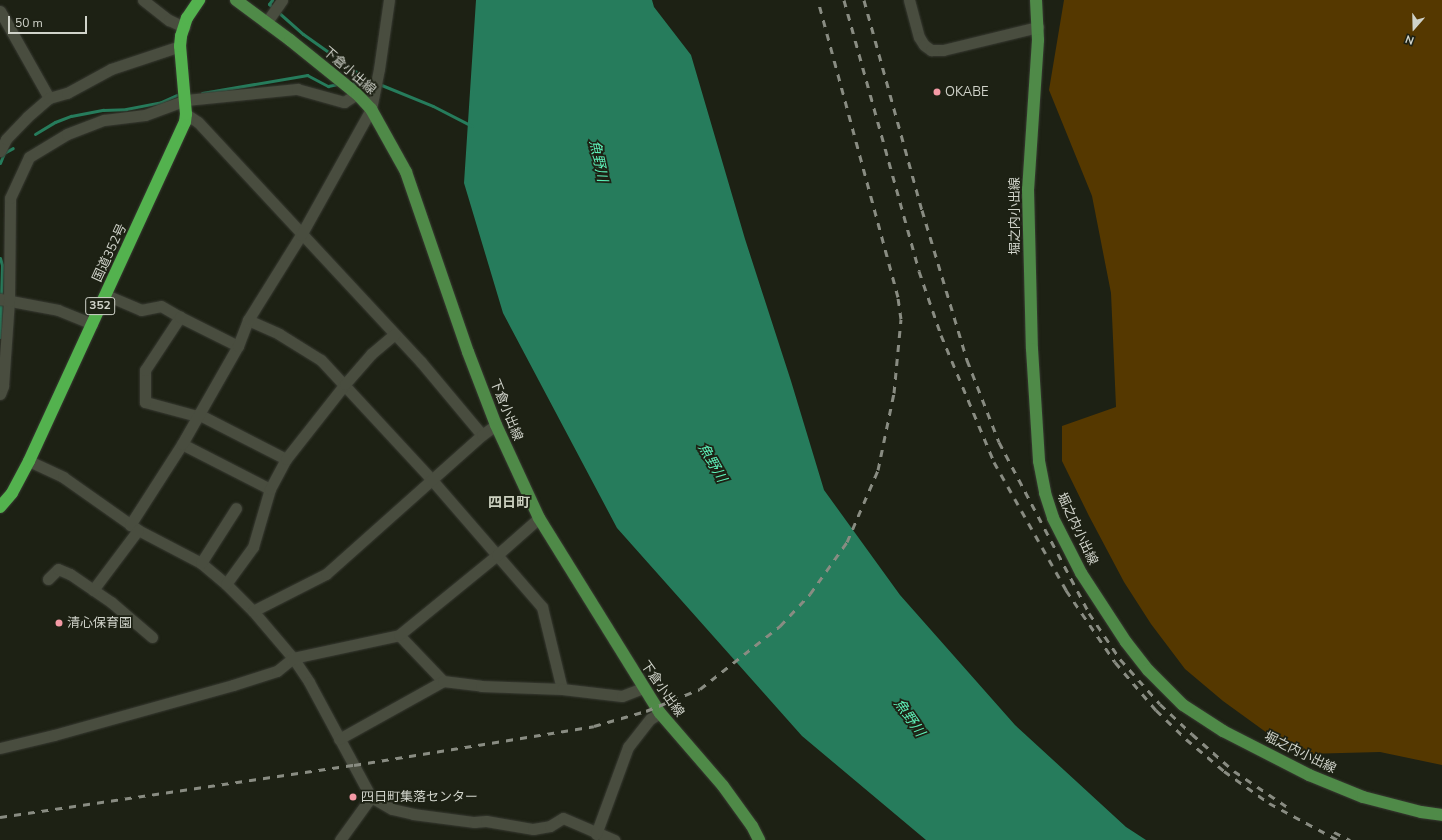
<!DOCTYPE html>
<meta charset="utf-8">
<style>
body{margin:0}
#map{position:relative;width:1442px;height:840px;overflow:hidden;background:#1d2114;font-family:"Nunito Sans","Noto Sans JP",sans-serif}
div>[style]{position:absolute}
.green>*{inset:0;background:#553800}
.water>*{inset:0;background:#267c5c}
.stream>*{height:3px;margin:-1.5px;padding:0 1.5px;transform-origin:1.5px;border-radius:1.5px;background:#267c5c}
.roads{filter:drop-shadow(0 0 1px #383a32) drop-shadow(0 0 1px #383a32)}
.minor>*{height:11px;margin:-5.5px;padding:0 5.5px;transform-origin:5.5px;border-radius:5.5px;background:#494d3f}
.major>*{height:12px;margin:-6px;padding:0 6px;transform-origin:6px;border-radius:6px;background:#4f8a48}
.highway>*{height:12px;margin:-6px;padding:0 6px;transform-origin:6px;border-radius:6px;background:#53b24e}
.rail>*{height:3px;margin-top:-1.5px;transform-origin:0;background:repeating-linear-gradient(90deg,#898c82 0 7px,transparent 0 14px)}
.dots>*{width:11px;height:11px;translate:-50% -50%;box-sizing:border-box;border:2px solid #1d2114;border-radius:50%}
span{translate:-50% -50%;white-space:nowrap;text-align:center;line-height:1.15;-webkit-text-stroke:3.5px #1d2114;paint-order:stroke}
.shield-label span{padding:1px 3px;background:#1d2114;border:1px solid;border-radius:3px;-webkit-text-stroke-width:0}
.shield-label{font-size:12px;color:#d0d3ca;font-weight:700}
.street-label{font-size:13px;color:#d0d3ca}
.poi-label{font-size:13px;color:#d0d3ca}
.left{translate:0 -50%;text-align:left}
.water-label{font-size:14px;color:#5df0b8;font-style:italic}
.neighbourhood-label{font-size:14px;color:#ccd1c0;font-weight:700}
.north{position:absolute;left:1394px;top:8px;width:40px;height:40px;-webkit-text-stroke:3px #1d2114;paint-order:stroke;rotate:200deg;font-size:11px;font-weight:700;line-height:16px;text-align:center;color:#d0d3ca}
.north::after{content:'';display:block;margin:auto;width:14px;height:18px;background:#d0d3ca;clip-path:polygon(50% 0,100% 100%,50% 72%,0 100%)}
.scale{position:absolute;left:8px;top:16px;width:79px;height:18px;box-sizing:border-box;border:2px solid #d0d3ca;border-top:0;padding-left:5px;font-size:12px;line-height:14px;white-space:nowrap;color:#d0d3ca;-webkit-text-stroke:3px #1d2114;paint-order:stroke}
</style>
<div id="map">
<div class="green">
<i style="clip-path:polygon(1064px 0,1442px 0,1442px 765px,1380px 752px,1304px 754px,1281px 743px,1223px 701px,1185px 669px,1151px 624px,1124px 582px,1089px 516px,1062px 461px,1062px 426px,1116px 407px,1111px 293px,1092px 196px,1049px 90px)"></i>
</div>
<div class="water">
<i style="clip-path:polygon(476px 0,652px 0,654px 7px,691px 55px,745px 239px,791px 381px,824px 490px,900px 595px,1015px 725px,1126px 827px,1146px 840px,926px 840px,802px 736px,617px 528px,503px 313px,464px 183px)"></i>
</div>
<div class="stream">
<i style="left:272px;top:0;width:5px;rotate:127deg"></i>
<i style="left:269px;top:4px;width:45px;rotate:41.4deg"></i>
<i style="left:303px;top:34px;width:80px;rotate:35.3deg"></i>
<i style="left:368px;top:80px;width:6px;rotate:18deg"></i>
<i style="left:350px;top:83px;width:18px;rotate:-9deg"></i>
<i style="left:379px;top:84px;width:58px;rotate:22.2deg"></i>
<i style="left:433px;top:106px;width:44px;rotate:27.1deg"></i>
<i style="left:202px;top:93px;width:107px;rotate:-9.7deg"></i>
<i style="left:307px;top:75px;width:24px;rotate:28deg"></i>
<i style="left:328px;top:86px;width:10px;rotate:-11deg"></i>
<i style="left:35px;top:134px;width:23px;rotate:-31deg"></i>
<i style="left:55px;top:122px;width:17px;rotate:-21deg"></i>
<i style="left:71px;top:116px;width:33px;rotate:-11deg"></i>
<i style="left:103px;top:110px;width:23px;rotate:-2deg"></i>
<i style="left:126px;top:109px;width:36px;rotate:-11deg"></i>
<i style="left:161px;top:102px;width:17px;rotate:-24deg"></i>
<i style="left:0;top:163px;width:11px;rotate:-68deg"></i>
<i style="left:4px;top:153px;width:10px;rotate:-29deg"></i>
<i style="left:0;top:258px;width:7px;rotate:74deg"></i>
<i style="left:2px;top:265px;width:72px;rotate:91.6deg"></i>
</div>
<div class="roads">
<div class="minor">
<i style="left:143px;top:0;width:33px;rotate:38deg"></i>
<i style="left:169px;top:20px;width:17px;rotate:25deg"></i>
<i style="left:909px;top:0;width:38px;rotate:75deg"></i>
<i style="left:919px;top:37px;width:9px;rotate:58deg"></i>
<i style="left:924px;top:45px;width:9px;rotate:36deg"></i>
<i style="left:931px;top:50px;width:12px"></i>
<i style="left:943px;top:50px;width:98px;rotate:-13.6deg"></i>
<i style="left:0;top:11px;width:100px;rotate:60.6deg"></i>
<i style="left:266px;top:23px;width:28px;rotate:-55deg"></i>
<i style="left:186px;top:114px;width:14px;rotate:34deg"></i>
<i style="left:198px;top:122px;width:328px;rotate:47.1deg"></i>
<i style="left:421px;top:362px;width:95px;rotate:50.1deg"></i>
<i style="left:0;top:151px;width:13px;rotate:-63deg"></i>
<i style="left:6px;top:139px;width:30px;rotate:-46deg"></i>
<i style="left:27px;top:117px;width:29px;rotate:-41deg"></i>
<i style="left:49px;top:98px;width:19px;rotate:-16deg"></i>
<i style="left:67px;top:93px;width:50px;rotate:-28.6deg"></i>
<i style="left:111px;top:69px;width:73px;rotate:-18.4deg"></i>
<i style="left:106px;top:295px;width:38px;rotate:23deg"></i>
<i style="left:141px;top:310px;width:20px;rotate:-11deg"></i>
<i style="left:161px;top:306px;width:22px;rotate:30deg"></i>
<i style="left:0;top:299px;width:59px;rotate:10.7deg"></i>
<i style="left:58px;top:310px;width:37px;rotate:22deg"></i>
<i style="left:248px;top:320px;width:34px;rotate:24deg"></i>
<i style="left:279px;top:334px;width:49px;rotate:31.8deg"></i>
<i style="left:321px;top:360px;width:163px;rotate:47.2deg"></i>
<i style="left:432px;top:480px;width:168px;rotate:49.1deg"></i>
<i style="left:542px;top:607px;width:84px;rotate:76.3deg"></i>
<i style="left:0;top:394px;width:9px;rotate:-69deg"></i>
<i style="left:3px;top:386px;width:85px;rotate:-86deg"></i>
<i style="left:9px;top:301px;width:103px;rotate:-89.4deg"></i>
<i style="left:10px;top:198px;width:45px;rotate:-65.1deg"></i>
<i style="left:29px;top:157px;width:44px;rotate:-31.2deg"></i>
<i style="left:67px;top:134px;width:40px;rotate:-21deg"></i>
<i style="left:104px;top:120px;width:41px;rotate:-7deg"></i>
<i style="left:145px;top:115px;width:44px;rotate:-20.1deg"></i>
<i style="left:186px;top:100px;width:112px;rotate:-5.7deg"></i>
<i style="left:297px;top:89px;width:49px;rotate:15.5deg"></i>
<i style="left:344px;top:102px;width:15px;rotate:-32deg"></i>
<i style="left:198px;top:414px;width:99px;rotate:27.1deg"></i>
<i style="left:197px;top:416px;width:54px;rotate:-164.9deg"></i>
<i style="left:145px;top:402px;width:32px;rotate:-90deg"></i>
<i style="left:145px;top:370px;width:64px;rotate:-56.6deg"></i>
<i style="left:180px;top:317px;width:65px;rotate:26.6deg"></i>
<i style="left:182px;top:444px;width:99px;rotate:27.1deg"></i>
<i style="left:29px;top:461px;width:38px;rotate:25deg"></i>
<i style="left:63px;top:477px;width:92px;rotate:35.2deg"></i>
<i style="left:138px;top:530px;width:71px;rotate:27.6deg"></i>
<i style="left:201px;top:563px;width:33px;rotate:40deg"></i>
<i style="left:226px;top:584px;width:38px;rotate:45deg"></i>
<i style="left:253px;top:611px;width:62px;rotate:49.6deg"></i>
<i style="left:293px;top:658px;width:29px;rotate:56deg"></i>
<i style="left:309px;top:682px;width:131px;rotate:61.7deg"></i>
<i style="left:371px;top:797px;width:24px;rotate:30deg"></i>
<i style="left:392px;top:809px;width:22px;rotate:13deg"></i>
<i style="left:413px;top:814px;width:62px;rotate:7.5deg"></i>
<i style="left:474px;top:822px;width:12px;rotate:-5deg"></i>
<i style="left:486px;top:821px;width:48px;rotate:9.7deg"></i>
<i style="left:533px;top:829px;width:17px;rotate:-10deg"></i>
<i style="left:550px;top:826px;width:15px;rotate:-32deg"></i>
<i style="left:563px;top:818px;width:56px;rotate:23.3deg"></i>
<i style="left:130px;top:525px;width:96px;rotate:-57.3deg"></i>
<i style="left:182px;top:444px;width:113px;rotate:-60.3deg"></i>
<i style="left:238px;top:346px;width:28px;rotate:-69deg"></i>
<i style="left:248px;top:320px;width:100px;rotate:-58.1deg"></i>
<i style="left:301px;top:235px;width:144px;rotate:-60.9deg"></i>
<i style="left:371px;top:109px;width:41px;rotate:-78.7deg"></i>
<i style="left:379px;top:69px;width:70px;rotate:-81.8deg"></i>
<i style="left:201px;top:563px;width:65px;rotate:-57.5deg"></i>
<i style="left:48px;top:579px;width:14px;rotate:-45deg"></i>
<i style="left:58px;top:569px;width:13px;rotate:23deg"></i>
<i style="left:70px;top:574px;width:50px;rotate:34.3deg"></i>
<i style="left:111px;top:602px;width:54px;rotate:40.5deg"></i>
<i style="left:226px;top:584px;width:46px;rotate:-53.9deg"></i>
<i style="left:253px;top:547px;width:60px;rotate:-73.7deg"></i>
<i style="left:270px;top:489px;width:34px;rotate:-62deg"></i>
<i style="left:286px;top:459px;width:95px;rotate:-51.8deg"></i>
<i style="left:345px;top:384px;width:40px;rotate:-49deg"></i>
<i style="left:371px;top:354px;width:31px;rotate:-40deg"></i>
<i style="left:93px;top:590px;width:75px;rotate:-53.1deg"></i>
<i style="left:253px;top:611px;width:82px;rotate:-26.9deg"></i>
<i style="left:326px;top:574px;width:209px;rotate:-41.7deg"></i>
<i style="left:482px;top:435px;width:17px;rotate:-36deg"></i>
<i style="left:399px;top:635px;width:64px;rotate:46.3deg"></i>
<i style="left:339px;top:739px;width:119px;rotate:-29.1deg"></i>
<i style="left:443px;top:681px;width:38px;rotate:7deg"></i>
<i style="left:481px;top:686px;width:81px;rotate:2.1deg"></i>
<i style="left:562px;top:689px;width:60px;rotate:6.7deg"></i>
<i style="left:622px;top:696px;width:22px;rotate:-21deg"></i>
<i style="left:0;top:748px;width:56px;rotate:-13.5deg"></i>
<i style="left:54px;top:735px;width:186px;rotate:-15.6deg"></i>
<i style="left:233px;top:685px;width:46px;rotate:-17.7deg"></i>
<i style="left:277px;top:671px;width:21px;rotate:-39deg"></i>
<i style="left:293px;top:658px;width:108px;rotate:-12.2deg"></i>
<i style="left:399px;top:635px;width:127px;rotate:-39.2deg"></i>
<i style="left:497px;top:555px;width:56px;rotate:-41.4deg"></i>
<i style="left:596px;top:834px;width:93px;rotate:-69.8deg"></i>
<i style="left:628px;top:747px;width:36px;rotate:-52deg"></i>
<i style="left:650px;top:719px;width:12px;rotate:-31deg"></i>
<i style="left:340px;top:840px;width:53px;rotate:-54.2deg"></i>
</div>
<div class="major">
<i style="left:236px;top:0;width:67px;rotate:36.5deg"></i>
<i style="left:290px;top:40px;width:86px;rotate:38.9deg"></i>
<i style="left:357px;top:94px;width:21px;rotate:47deg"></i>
<i style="left:371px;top:109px;width:72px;rotate:60.9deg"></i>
<i style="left:406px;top:172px;width:190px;rotate:71deg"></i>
<i style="left:468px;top:352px;width:78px;rotate:69deg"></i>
<i style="left:496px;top:425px;width:102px;rotate:65.2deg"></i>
<i style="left:539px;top:518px;width:229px;rotate:58.2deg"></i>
<i style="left:660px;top:713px;width:96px;rotate:49.2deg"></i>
<i style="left:723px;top:786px;width:49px;rotate:54.1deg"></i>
<i style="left:752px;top:826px;width:16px;rotate:63deg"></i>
<i style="left:1036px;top:0;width:40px;rotate:87.1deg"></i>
<i style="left:1038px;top:40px;width:149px;rotate:93.8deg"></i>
<i style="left:1028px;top:189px;width:160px;rotate:88.6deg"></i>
<i style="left:1032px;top:349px;width:112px;rotate:86.4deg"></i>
<i style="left:1039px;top:461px;width:33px;rotate:79deg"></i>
<i style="left:1045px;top:493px;width:26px;rotate:72deg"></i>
<i style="left:1053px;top:518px;width:62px;rotate:63deg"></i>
<i style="left:1081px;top:573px;width:82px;rotate:56.9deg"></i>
<i style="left:1126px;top:642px;width:36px;rotate:52deg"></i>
<i style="left:1148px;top:670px;width:49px;rotate:45deg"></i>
<i style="left:1183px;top:705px;width:48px;rotate:33deg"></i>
<i style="left:1223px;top:731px;width:97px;rotate:27.1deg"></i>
<i style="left:1309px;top:775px;width:58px;rotate:22.2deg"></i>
<i style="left:1363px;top:797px;width:60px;rotate:14.5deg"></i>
<i style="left:1421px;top:812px;width:21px;rotate:8deg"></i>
</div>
<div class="highway">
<i style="left:0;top:507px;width:18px;rotate:-49deg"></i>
<i style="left:12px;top:493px;width:36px;rotate:-62deg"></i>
<i style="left:29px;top:461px;width:373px;rotate:-65.3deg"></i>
<i style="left:185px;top:122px;width:8px;rotate:-83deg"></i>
<i style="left:186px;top:114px;width:68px;rotate:-95deg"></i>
<i style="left:180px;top:46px;width:10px;rotate:-84deg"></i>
<i style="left:181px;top:36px;width:19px;rotate:-72deg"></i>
<i style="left:187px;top:18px;width:22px;rotate:-56deg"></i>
</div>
</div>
<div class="rail">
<i style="left:844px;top:0;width:281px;rotate:74.5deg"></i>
<i style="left:919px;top:271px;width:68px;rotate:71deg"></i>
<i style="left:941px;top:335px;width:138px;rotate:67.3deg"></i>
<i style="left:994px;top:462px;width:147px;rotate:60.6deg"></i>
<i style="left:1066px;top:590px;width:87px;rotate:55.8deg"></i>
<i style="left:1115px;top:662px;width:63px;rotate:49.5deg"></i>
<i style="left:1156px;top:710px;width:42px;rotate:44deg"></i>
<i style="left:1186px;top:739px;width:50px;rotate:40.1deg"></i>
<i style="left:1224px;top:771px;width:55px;rotate:35.4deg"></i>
<i style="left:1269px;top:803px;width:78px;rotate:28.2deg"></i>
<i style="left:864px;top:0;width:218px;rotate:74.6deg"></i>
<i style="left:922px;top:210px;width:157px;rotate:73.3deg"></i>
<i style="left:967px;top:360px;width:88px;rotate:68.7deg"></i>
<i style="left:999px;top:442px;width:193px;rotate:62.2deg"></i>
<i style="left:1089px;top:613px;width:55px;rotate:56deg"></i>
<i style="left:1120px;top:659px;width:60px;rotate:48.4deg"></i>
<i style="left:1160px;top:704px;width:44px;rotate:43.2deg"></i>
<i style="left:1192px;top:734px;width:56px;rotate:41.4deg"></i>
<i style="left:1234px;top:771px;width:63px;rotate:33.9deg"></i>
<i style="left:0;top:817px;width:358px;rotate:-8.4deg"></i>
<i style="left:354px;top:765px;width:243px;rotate:-9.2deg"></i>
<i style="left:594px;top:726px;width:54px;rotate:-16.1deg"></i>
<i style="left:646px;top:711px;width:58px;rotate:-22.2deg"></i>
<i style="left:700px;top:689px;width:102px;rotate:-38.2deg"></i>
<i style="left:780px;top:626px;width:44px;rotate:-46.8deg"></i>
<i style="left:810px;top:594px;width:64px;rotate:-54.6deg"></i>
<i style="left:847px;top:542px;width:78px;rotate:-66.7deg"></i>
<i style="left:878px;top:470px;width:79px;rotate:-78.3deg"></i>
<i style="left:894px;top:393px;width:74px;rotate:-84.6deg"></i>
<i style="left:901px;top:319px;width:22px;rotate:-98deg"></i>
<i style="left:898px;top:297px;width:308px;rotate:-105.1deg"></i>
<i style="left:1334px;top:832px;width:18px;rotate:27deg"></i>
</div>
<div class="dots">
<i style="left:937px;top:92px;background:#f49aa5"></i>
<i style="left:59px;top:623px;background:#f49aa5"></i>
<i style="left:353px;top:797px;background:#f49aa5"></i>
</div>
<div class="shield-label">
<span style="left:100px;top:306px">352</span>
</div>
<div class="street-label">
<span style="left:349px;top:71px;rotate:41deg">下倉小出線</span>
<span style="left:1015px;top:216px;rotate:-90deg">堀之内小出線</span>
<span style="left:110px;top:253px;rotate:-65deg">国道352号</span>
<span style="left:506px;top:410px;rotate:68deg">下倉小出線</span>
<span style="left:1077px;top:529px;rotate:65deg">堀之内小出線</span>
<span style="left:662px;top:689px;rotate:55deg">下倉小出線</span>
<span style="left:1300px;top:753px;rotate:26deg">堀之内小出線</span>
</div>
<div class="poi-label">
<span class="left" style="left:945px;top:92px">OKABE</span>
<span class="left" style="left:67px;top:623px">清心保育園</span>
<span class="left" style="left:361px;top:797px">四日町集落センター</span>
</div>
<div class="water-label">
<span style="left:598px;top:161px;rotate:78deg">魚野川</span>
<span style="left:712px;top:463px;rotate:60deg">魚野川</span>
<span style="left:909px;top:718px;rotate:55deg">魚野川</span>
</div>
<div class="neighbourhood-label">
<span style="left:509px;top:503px">四日町</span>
</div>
<div class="north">N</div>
<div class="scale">50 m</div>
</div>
